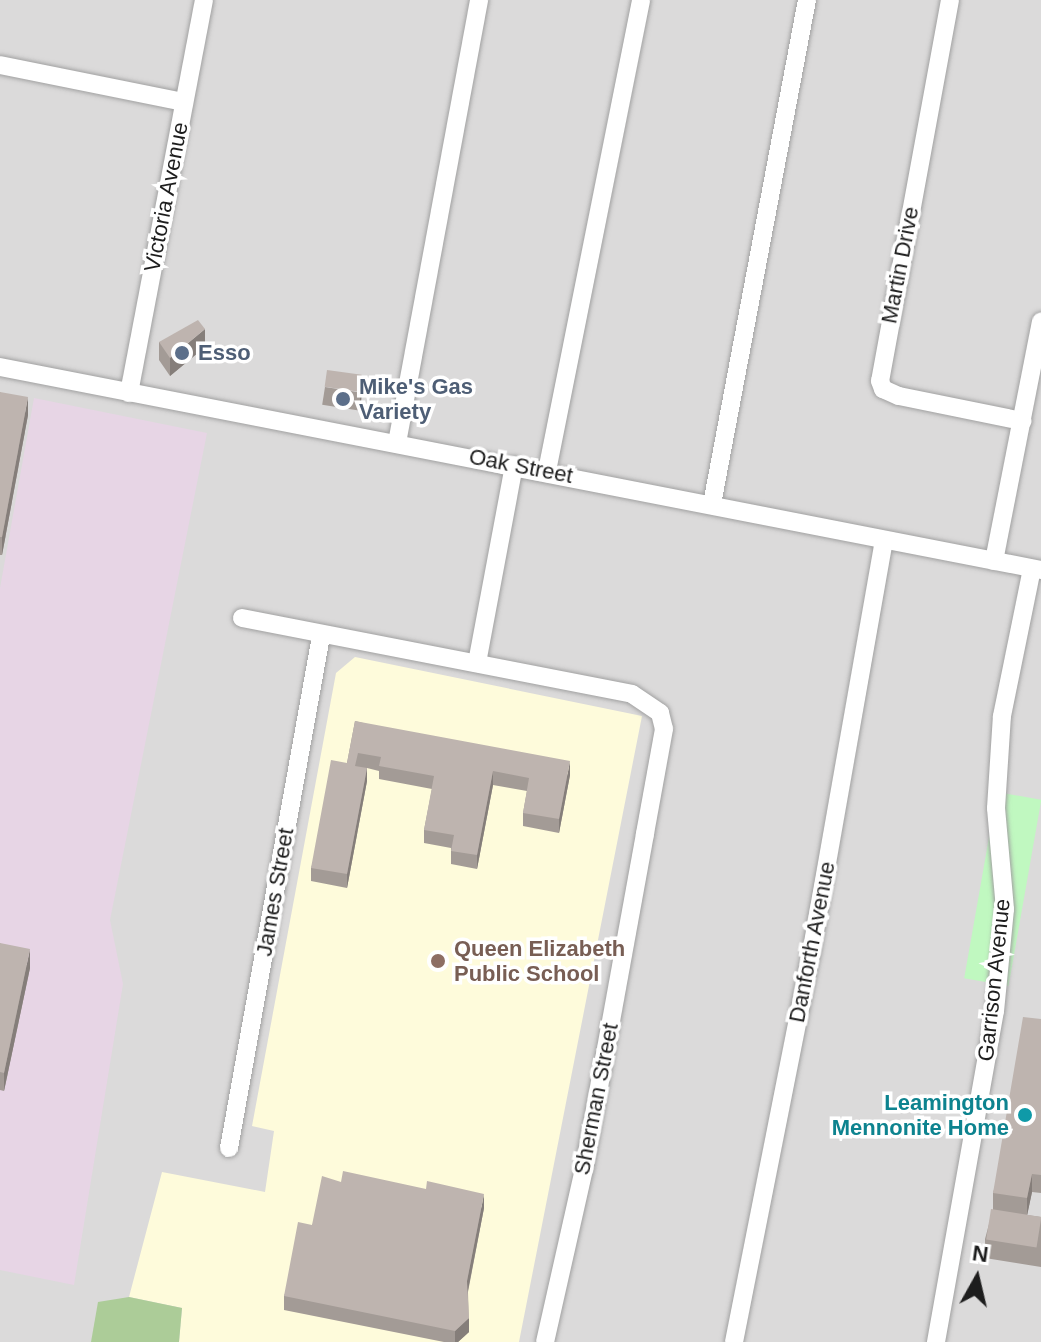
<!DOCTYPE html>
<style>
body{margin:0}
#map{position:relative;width:1041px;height:1342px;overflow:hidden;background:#eee9e3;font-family:Helvetica,sans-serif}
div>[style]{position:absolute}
.residential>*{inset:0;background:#dbdada;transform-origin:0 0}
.industrial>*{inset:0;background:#e7d5e5}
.education>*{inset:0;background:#fefbdb}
.forest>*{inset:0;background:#accc98}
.park>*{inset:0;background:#c0f8c0;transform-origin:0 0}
.roads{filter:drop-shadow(0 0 2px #a1a1a1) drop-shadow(0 0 2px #a1a1a1)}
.minor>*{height:18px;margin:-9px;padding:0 9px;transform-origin:9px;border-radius:9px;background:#fff}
.wall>*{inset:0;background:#a39b96;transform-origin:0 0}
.shaded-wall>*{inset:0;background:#857e7a}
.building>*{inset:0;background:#beb4af;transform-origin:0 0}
.dots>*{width:22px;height:22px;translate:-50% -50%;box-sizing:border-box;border:4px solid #fff;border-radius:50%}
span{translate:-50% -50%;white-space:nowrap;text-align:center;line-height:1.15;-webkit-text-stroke:7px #fff;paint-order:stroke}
.street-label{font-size:22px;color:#1d1d1d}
.service-label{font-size:22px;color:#4e5e75;font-weight:700}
.left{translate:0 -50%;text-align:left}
.education-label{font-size:22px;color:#785e54;font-weight:700}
.culture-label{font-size:22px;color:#0d838f;font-weight:700}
.right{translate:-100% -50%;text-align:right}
.north{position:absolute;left:937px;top:1238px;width:80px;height:80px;-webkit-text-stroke:6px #fff;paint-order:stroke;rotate:8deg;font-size:22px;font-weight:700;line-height:32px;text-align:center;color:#1d1d1d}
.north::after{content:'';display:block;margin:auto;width:28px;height:36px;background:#1d1d1d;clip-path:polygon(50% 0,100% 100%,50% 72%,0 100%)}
</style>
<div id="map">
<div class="residential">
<i style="left:0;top:0;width:1041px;height:1342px"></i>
</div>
<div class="industrial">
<i style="clip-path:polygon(34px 398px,207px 433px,110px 920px,123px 984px,74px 1285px,0 1270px,0 588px)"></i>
</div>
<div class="education">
<i style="clip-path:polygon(355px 657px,642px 716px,519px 1342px,179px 1342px,182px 1308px,129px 1297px,162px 1172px,265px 1192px,274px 1131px,252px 1126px,336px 673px)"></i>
</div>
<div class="forest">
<i style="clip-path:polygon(129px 1297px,182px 1308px,179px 1342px,91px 1342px,98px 1302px)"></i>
</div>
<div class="park">
<i style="left:997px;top:792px;width:45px;height:189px;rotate:10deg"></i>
</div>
<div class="roads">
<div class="minor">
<i style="left:950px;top:0;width:387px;rotate:100.4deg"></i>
<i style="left:880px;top:381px;width:9px;rotate:69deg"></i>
<i style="left:883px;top:389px;width:17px;rotate:24deg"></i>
<i style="left:899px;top:396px;width:126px;rotate:11.5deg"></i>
<i style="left:0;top:65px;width:187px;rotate:11.4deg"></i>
<i style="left:0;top:367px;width:1061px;rotate:11.03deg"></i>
<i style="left:129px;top:393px;width:400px;rotate:-79.2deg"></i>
<i style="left:397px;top:443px;width:451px;rotate:-79.5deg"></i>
<i style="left:547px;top:471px;width:480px;rotate:-78.7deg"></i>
<i style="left:712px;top:504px;width:513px;rotate:-79.33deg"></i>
<i style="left:994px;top:561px;width:244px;rotate:-78.9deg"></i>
<i style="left:242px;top:618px;width:397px;rotate:11deg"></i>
<i style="left:632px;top:694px;width:34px;rotate:34deg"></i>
<i style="left:660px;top:713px;width:16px;rotate:76deg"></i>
<i style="left:664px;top:729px;width:107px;rotate:100.3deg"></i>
<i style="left:645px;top:834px;width:341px;rotate:100.3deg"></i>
<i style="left:584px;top:1169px;width:177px;rotate:102.7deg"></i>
<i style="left:477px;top:663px;width:201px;rotate:-79.4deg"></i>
<i style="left:229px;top:1148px;width:520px;rotate:-79.81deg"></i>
<i style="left:734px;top:1342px;width:396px;rotate:-78.8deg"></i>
<i style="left:811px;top:954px;width:419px;rotate:-80deg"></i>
<i style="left:936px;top:1342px;width:336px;rotate:-79.9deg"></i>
<i style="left:995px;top:1011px;width:102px;rotate:-84.4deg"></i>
<i style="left:1005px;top:909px;width:101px;rotate:-95.1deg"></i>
<i style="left:996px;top:808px;width:92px;rotate:-86.3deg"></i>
<i style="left:1002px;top:716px;width:150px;rotate:-78.5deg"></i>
</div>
</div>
<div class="wall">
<i style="clip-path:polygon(159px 342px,205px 347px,170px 376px,159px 360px)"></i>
<i style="left:325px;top:387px;width:37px;height:18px;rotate:9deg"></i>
<i style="clip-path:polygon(0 392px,28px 415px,2px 555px,0 555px)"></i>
<i style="clip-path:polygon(355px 721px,570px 775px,559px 833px,523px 826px,523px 813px,527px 791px,493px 785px,477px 869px,451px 864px,451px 848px,424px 843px,424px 830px,432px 789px,379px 779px,379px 771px,367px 768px,367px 781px,347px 888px,311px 881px,311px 868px,347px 763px)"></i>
<i style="clip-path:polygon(0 943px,30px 968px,4px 1091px,0 1090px)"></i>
<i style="clip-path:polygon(1041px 1019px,1041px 1193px,1032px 1192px,1027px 1215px,1041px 1217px,1041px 1267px,985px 1258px,985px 1239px,993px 1209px,993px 1193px)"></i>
<i style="clip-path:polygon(341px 1182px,484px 1208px,468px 1292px,469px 1332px,458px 1342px,444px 1342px,284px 1310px,284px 1296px,312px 1225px)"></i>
</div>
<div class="shaded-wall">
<i style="clip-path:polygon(205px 329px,205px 347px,170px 376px,170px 358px)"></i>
<i style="clip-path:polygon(362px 375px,362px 393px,360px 411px,360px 392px)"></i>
<i style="clip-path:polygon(28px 397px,28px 415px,2px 555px,2px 537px)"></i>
<i style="clip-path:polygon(570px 761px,570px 775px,559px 833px,559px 819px)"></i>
<i style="clip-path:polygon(367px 768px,367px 781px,347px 888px,347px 874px)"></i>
<i style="clip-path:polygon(493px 771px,493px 785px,477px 869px,477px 855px)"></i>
<i style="clip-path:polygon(30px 949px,30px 968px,4px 1091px,4px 1073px)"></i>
<i style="clip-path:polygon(1032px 1174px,1032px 1192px,1027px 1216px,1027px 1198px)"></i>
<i style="clip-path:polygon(484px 1194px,484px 1208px,467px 1295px,467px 1281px)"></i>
<i style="clip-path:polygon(469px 1318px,469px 1332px,458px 1342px,455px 1342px,455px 1331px)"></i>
</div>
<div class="building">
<i style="clip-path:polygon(198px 320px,205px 329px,170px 358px,159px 342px)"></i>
<i style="left:327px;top:370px;width:35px;height:17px;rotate:8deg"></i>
<i style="clip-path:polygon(0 392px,28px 397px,2px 537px,0 537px)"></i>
<i style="clip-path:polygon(355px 721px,570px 761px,559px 819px,523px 813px,529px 778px,493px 771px,477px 855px,451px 851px,454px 835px,424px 830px,434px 776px,379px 766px,381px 757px,358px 753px,355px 766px,367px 768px,347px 874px,311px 868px,331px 760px,347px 763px)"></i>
<i style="clip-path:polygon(0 943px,30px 949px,4px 1073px,0 1072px)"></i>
<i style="clip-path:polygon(1023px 1017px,1041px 1019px,1041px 1175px,1032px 1174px,1027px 1198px,993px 1193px)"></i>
<i style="clip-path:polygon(343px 1171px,426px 1189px,427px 1181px,484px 1194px,467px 1281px,469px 1318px,455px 1331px,284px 1296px,298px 1222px,312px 1225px,322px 1176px,341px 1182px)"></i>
<i style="left:991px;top:1209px;width:51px;height:31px;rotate:9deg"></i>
</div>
<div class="dots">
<i style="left:182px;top:353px;background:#5c6f8a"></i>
<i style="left:343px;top:399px;background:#5c6f8a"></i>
<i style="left:438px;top:961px;background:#8d6e63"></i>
<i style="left:1025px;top:1115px;background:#0f9aa8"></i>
</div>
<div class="street-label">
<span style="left:166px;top:197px;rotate:-79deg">Victoria Avenue</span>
<span style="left:900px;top:265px;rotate:-79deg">Martin Drive</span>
<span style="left:521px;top:466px;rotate:11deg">Oak Street</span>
<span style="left:275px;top:892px;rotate:-80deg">James Street</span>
<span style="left:812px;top:942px;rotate:-79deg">Danforth Avenue</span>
<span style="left:994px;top:980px;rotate:-84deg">Garrison Avenue</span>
<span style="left:596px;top:1099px;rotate:-79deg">Sherman Street</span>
</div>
<div class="service-label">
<span class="left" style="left:198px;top:353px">Esso</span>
<span class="left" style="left:359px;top:399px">Mike's Gas<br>Variety</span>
</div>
<div class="education-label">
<span class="left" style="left:454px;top:961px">Queen Elizabeth<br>Public School</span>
</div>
<div class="culture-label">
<span class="right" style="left:1009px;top:1115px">Leamington<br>Mennonite Home</span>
</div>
<div class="north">N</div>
</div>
